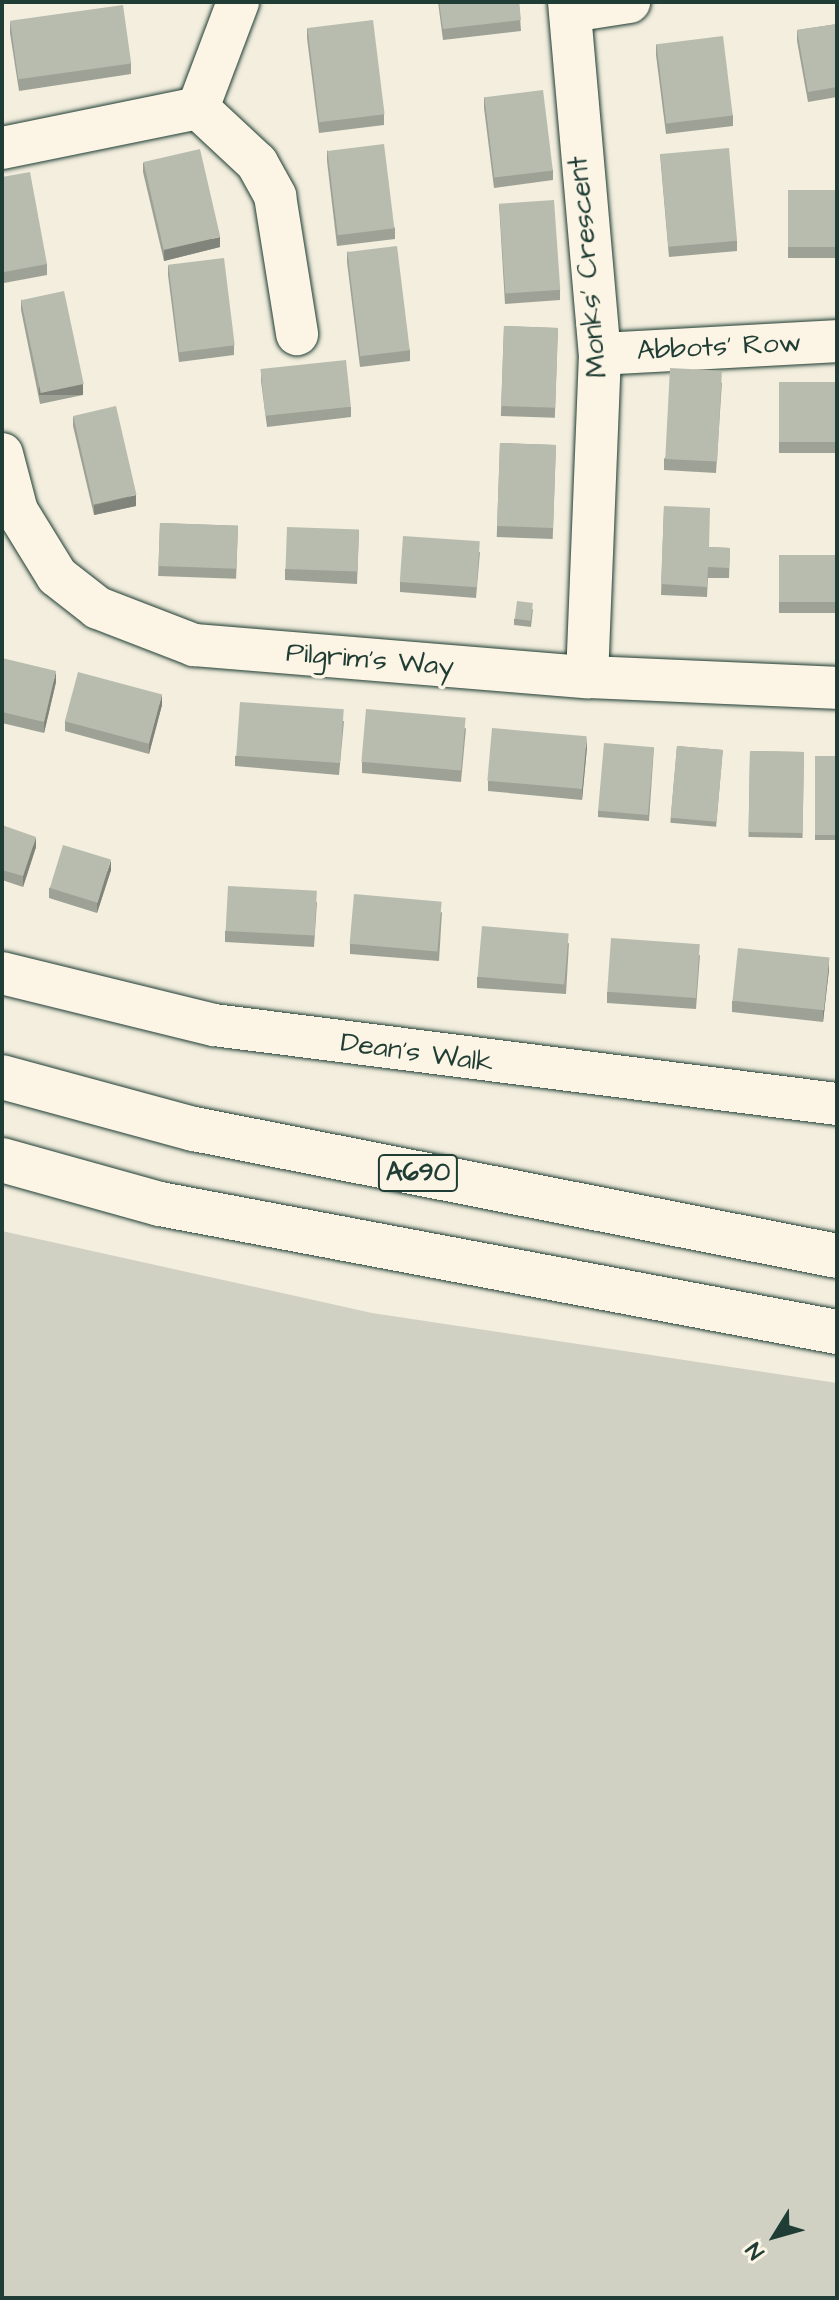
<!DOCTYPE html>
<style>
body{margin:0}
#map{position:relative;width:839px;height:2300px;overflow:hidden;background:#f3eede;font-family:"Architects Daughter",sans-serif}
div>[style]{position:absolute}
.green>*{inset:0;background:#d0d1c2}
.roads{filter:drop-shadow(0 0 2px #1f3d34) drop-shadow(0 0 2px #1f3d34)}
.minor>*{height:42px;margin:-21px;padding:0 21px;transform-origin:21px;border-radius:21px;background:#fcf5e5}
.highway>*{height:44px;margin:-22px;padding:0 22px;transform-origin:22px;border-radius:22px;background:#fcf5e5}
.wall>*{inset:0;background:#9ea296;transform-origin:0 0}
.shaded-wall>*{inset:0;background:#81847a;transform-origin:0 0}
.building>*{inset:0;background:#b8bcae;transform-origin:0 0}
span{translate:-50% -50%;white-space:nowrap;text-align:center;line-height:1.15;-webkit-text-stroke:7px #fcf5e5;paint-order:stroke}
.shield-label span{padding:2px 6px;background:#fcf5e5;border:2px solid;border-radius:6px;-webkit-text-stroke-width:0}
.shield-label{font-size:26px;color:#1f3d34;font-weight:700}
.street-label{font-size:28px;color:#1f3d34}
.frame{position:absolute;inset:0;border:4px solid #1f3d34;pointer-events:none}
.north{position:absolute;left:735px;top:2196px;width:80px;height:80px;-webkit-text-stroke:6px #fcf5e5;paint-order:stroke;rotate:233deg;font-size:22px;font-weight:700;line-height:32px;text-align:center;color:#1f3d34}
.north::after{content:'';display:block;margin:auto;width:28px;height:36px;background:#1f3d34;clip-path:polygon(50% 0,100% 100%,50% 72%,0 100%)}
</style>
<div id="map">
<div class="green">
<i style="clip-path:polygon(2px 1231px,372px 1313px,837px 1383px,837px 2298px,2px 2298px)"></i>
</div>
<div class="roads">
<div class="minor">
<i style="left:569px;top:2px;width:353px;rotate:85deg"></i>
<i style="left:600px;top:354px;width:323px;rotate:92.3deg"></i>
<i style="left:571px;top:11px;width:59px;rotate:-8.8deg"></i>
<i style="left:198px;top:108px;width:81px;rotate:43deg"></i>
<i style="left:257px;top:163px;width:38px;rotate:61deg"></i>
<i style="left:275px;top:196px;width:140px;rotate:80.9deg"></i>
<i style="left:2px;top:148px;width:200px;rotate:-11.5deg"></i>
<i style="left:198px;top:108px;width:113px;rotate:-69.3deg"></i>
<i style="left:600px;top:354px;width:237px;rotate:-3.1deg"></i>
<i style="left:2px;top:454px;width:59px;rotate:75.3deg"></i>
<i style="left:17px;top:511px;width:76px;rotate:58.4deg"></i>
<i style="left:57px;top:576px;width:52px;rotate:38deg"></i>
<i style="left:98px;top:608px;width:103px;rotate:21.1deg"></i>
<i style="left:194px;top:645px;width:394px;rotate:4.7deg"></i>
<i style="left:587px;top:677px;width:250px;rotate:2.5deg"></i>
<i style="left:2px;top:973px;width:218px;rotate:13.8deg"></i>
<i style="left:214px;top:1025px;width:628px;rotate:7.23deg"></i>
</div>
<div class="highway">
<i style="left:2px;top:1077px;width:199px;rotate:15.2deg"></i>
<i style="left:194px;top:1129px;width:655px;rotate:11.17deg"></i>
<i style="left:2px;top:1160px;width:164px;rotate:15.6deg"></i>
<i style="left:160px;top:1204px;width:689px;rotate:10.71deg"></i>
</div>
</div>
<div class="wall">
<i style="clip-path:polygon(438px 2px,519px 2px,521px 31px,443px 40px)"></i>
<i style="clip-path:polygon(10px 22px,131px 63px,131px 74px,19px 91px,10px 33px)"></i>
<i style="clip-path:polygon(837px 24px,837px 97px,808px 102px,797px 41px,797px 30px)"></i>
<i style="clip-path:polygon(307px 28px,384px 114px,384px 125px,319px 133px,307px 38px)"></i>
<i style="clip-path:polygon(656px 44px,733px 115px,733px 126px,666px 134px,656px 55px)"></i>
<i style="clip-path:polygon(484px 97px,553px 170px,553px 180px,494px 188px,484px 108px)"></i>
<i style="clip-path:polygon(327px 150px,395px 228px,395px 239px,337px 246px,327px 161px)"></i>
<i style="clip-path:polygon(660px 154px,737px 241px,737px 251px,669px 257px)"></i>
<i style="clip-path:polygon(143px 162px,220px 247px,164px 261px,143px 172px)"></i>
<i style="clip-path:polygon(2px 177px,47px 264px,47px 275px,4px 283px,2px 274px)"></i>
<i style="left:837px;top:190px;width:68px;height:49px;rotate:90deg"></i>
<i style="clip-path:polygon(499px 204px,560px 290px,560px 300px,505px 304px)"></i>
<i style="clip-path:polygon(347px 251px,410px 350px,410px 361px,360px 367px,347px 262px)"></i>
<i style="clip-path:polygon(168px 265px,234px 345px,234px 355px,179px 362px,168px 275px)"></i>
<i style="clip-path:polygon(21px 299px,83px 395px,40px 404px,21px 310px)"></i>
<i style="left:504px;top:326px;width:54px;height:90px;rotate:2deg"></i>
<i style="clip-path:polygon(261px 370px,351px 407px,351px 417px,267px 427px,261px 381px)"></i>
<i style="clip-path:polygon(722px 382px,716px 473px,664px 470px,664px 459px)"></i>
<i style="left:779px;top:382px;width:58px;height:71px"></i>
<i style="clip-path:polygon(73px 416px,136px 506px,94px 515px,73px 426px)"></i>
<i style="left:500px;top:443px;width:56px;height:94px;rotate:2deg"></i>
<i style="clip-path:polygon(664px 506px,709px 547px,730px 548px,729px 578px,708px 578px,707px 597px,661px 595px)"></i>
<i style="left:160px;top:523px;width:78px;height:53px;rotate:2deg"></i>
<i style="clip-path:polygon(359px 530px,357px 584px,285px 580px,285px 569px)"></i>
<i style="clip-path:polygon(480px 552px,476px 598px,400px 592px,400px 582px)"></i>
<i style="left:837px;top:555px;width:58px;height:58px;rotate:90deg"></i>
<i style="clip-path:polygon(533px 609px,531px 627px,514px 625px,514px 619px)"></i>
<i style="clip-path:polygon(2px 658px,56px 682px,44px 733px,2px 723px)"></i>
<i style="clip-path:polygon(162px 705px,149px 754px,65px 731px,65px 721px)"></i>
<i style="clip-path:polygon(344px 721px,339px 775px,235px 766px,235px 756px)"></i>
<i style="clip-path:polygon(466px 728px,461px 782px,362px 773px,362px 762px)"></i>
<i style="left:677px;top:746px;width:46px;height:77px;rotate:5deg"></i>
<i style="clip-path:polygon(587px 747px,582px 800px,488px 791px,488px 781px)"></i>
<i style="clip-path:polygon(654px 747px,649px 821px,598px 817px,598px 811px)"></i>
<i style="left:750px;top:751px;width:54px;height:86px;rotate:1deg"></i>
<i style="left:815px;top:756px;width:22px;height:84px"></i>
<i style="clip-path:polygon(2px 825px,36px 847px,23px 887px,2px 880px)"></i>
<i style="clip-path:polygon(111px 870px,97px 913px,49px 898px,49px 888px)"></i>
<i style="clip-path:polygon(317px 902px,314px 947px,225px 942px,225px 931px)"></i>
<i style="clip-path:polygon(442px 912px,439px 961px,350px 954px,350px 944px)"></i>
<i style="clip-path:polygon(569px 943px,566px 994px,477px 988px,477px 977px)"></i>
<i style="clip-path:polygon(700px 955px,696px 1009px,607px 1003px,607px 992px)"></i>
<i style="clip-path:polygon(829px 969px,823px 1022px,732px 1012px,732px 1001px)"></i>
</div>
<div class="shaded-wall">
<i style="clip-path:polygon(220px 237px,220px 247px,164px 261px,164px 250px)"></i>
<i style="left:83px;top:384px;width:11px;height:44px;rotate:90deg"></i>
<i style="clip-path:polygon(136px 495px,136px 506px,94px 515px,94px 505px)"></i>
<i style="clip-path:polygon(56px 671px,56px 682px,44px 733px,44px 722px)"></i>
<i style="clip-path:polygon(162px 694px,162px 705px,149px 754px,149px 743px)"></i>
<i style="clip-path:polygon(587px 737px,587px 747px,582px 800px,582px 789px)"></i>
<i style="clip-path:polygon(36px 837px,36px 847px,23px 887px,23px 876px)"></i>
<i style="clip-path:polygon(111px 860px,111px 870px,97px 913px,97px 903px)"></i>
<i style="clip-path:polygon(829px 958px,829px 969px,823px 1022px,823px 1012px)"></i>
</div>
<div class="building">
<i style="clip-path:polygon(439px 2px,519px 2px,521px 20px,443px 29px)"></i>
<i style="left:123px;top:5px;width:59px;height:114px;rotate:82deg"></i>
<i style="left:373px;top:20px;width:95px;height:66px;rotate:83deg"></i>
<i style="clip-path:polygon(837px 24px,837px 87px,808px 92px,797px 30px)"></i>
<i style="left:723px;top:36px;width:80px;height:67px;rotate:83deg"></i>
<i style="left:543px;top:90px;width:81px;height:59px;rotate:83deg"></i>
<i style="left:384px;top:144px;width:85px;height:57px;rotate:83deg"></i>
<i style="left:729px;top:148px;width:93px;height:69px;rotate:85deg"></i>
<i style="left:200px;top:149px;width:90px;height:58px;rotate:77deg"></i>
<i style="clip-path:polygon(30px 172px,47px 264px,4px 272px,2px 263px,2px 177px)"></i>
<i style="left:837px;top:190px;width:57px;height:49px;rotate:90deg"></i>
<i style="left:554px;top:200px;width:90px;height:55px;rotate:86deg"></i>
<i style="left:397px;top:246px;width:105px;height:50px;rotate:83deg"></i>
<i style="left:224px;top:258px;width:88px;height:56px;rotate:83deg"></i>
<i style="left:64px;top:291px;width:95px;height:44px;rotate:78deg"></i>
<i style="left:504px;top:326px;width:54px;height:80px;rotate:2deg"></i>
<i style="left:346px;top:360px;width:47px;height:86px;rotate:84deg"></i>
<i style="left:670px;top:368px;width:52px;height:91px;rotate:3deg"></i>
<i style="left:779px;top:382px;width:58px;height:60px"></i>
<i style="left:116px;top:406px;width:91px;height:44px;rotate:77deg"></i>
<i style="left:500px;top:443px;width:56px;height:83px;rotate:2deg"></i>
<i style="clip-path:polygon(664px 506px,710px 508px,709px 547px,730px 548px,729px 568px,708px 567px,707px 587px,661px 584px)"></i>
<i style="left:160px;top:523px;width:78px;height:43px;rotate:2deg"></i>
<i style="left:287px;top:527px;width:72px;height:42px;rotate:2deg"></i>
<i style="left:403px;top:536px;width:77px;height:46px;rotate:4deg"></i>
<i style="left:837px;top:555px;width:47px;height:58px;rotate:90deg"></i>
<i style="left:517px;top:601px;width:16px;height:18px;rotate:7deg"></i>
<i style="clip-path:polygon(2px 658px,56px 671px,44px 722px,2px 712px)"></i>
<i style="left:78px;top:672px;width:87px;height:51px;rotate:15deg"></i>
<i style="left:240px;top:702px;width:104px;height:54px;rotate:4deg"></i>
<i style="left:366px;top:709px;width:100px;height:53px;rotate:5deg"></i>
<i style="left:492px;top:728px;width:95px;height:53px;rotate:5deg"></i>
<i style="left:604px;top:743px;width:50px;height:68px;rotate:5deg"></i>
<i style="left:677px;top:746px;width:46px;height:72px;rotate:5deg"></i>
<i style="left:750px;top:751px;width:54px;height:81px;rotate:1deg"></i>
<i style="left:815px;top:756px;width:22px;height:79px"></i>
<i style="clip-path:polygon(2px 825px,36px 837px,23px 876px,2px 870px)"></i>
<i style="left:63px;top:845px;width:50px;height:45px;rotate:17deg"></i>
<i style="left:228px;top:886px;width:89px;height:45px;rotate:3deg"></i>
<i style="left:354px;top:894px;width:88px;height:50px;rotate:5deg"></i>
<i style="left:482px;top:926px;width:87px;height:51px;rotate:5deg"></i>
<i style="left:611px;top:938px;width:89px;height:54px;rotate:4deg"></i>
<i style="left:738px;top:948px;width:92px;height:53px;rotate:6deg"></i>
</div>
<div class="shield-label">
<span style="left:418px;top:1173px">A690</span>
</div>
<div class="street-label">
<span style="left:588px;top:267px;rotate:-95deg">Monks' Crescent</span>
<span style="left:719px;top:347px;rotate:-3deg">Abbots' Row</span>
<span style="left:370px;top:660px;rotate:5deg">Pilgrim's Way</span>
<span style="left:417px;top:1053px;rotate:8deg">Dean's Walk</span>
</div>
<div class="frame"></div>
<div class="north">N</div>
</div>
